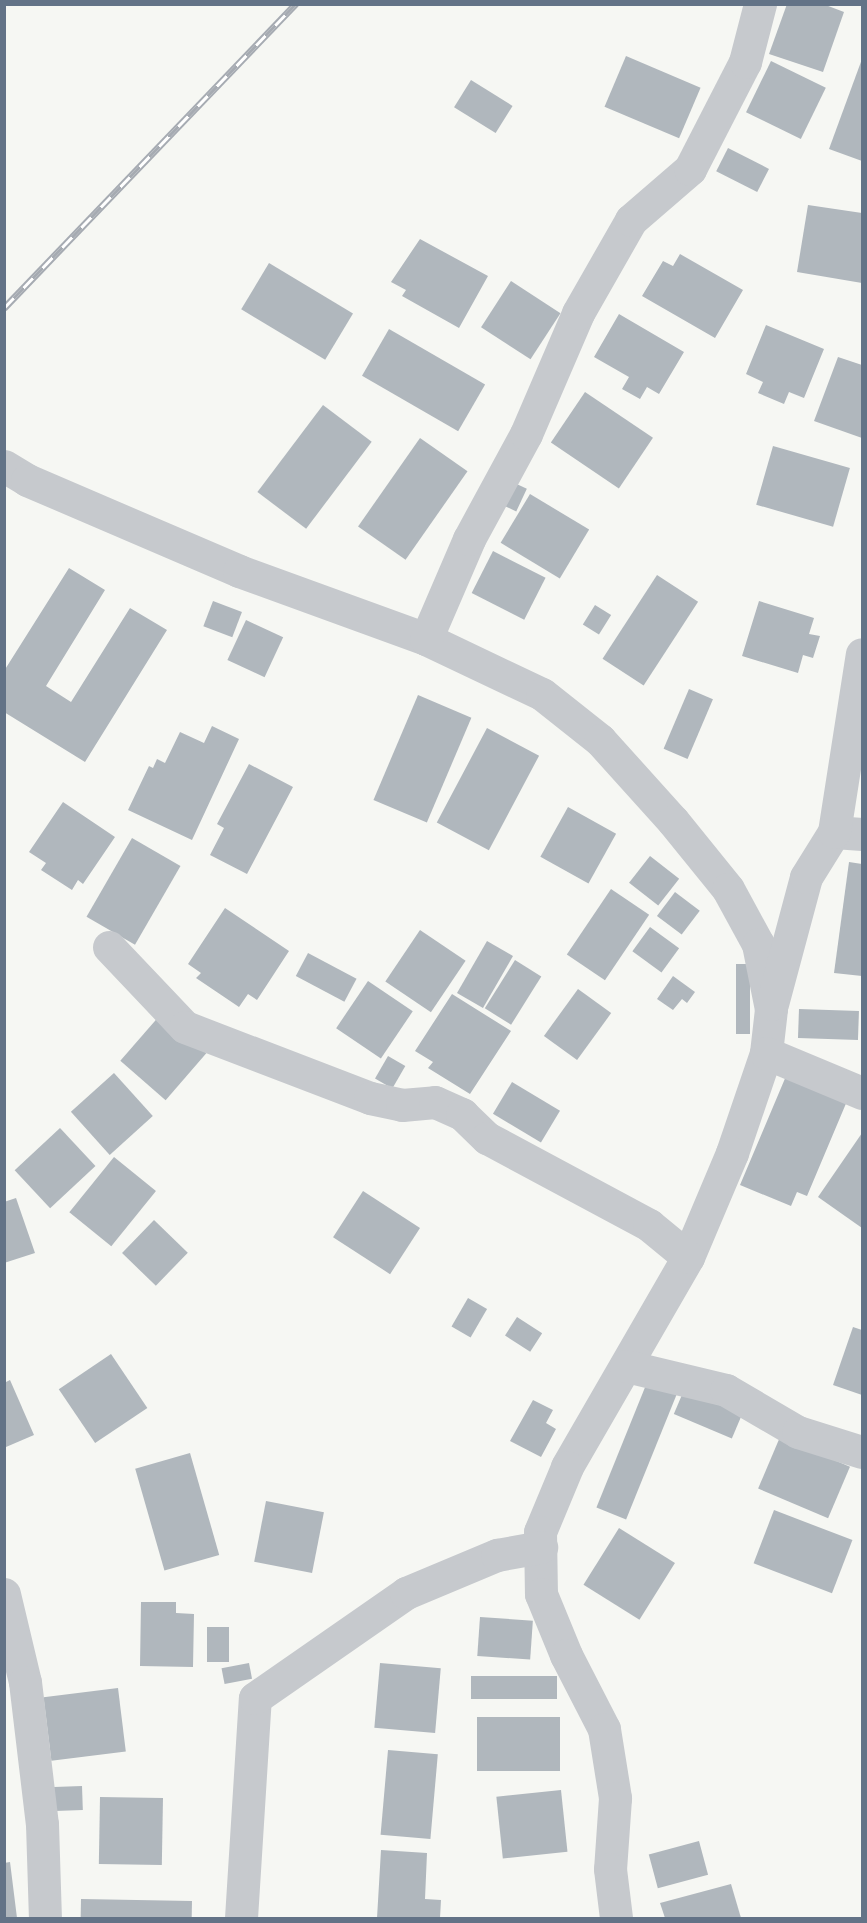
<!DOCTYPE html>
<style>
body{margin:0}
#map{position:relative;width:867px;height:1923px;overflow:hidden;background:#f6f7f3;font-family:Raleway,sans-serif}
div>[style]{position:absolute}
.building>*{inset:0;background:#b0b7bd;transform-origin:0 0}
.minor>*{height:33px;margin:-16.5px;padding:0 16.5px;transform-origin:16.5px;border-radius:16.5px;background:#c6c9cd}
.rail>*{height:7px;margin-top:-3.5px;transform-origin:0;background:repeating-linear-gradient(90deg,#fff 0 14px,#a6abb2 0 28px);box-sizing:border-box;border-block:2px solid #a6abb2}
span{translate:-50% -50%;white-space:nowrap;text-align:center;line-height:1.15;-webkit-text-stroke:6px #fff;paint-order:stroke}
.frame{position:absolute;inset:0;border:6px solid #637387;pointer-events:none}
</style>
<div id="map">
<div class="building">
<i style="clip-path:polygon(787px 4px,823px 4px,844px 12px,823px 72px,769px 54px)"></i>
<i style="left:626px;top:56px;width:81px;height:55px;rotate:23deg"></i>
<i style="clip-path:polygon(862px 59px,862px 161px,829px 149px)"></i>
<i style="left:771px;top:61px;width:61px;height:57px;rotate:26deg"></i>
<i style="left:471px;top:80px;width:49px;height:32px;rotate:32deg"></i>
<i style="left:728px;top:148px;width:46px;height:26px;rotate:27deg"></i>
<i style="clip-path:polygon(808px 205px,862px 213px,862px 283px,797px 272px)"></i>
<i style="clip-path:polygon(420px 239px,488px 276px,459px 328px,402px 296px,406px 290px,391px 282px)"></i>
<i style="clip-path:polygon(680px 254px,743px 290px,715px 338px,642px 296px,663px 261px,673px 266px)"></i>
<i style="left:269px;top:263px;width:98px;height:54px;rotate:31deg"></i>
<i style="left:511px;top:281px;width:59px;height:55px;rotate:33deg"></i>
<i style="clip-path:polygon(619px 314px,684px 352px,659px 394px,647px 387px,640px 399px,622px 389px,629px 377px,594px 357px)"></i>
<i style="clip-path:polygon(766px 325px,824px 349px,804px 398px,789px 392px,784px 404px,758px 393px,763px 382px,746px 374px)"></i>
<i style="left:389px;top:329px;width:111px;height:54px;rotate:30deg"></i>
<i style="clip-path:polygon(838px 357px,862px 365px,862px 438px,814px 421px)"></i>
<i style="left:585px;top:392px;width:82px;height:61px;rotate:34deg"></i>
<i style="left:323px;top:405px;width:61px;height:109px;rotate:37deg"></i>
<i style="left:420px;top:438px;width:58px;height:108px;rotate:35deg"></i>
<i style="left:773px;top:446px;width:80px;height:61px;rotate:16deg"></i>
<i style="left:506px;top:479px;width:23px;height:25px;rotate:25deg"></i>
<i style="left:530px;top:494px;width:69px;height:57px;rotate:31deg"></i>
<i style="left:493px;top:551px;width:59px;height:47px;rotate:27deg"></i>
<i style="clip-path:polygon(69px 568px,105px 590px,46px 686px,71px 702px,130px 608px,167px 630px,85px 762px,4px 712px,4px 671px)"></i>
<i style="left:657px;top:575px;width:49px;height:100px;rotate:33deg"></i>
<i style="left:213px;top:601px;width:31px;height:27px;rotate:21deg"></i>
<i style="clip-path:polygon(759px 601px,814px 618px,809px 634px,820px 636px,813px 658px,803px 655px,798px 673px,742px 656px)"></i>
<i style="left:595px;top:605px;width:19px;height:23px;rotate:32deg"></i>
<i style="left:246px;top:620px;width:41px;height:44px;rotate:25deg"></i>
<i style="left:689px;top:689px;width:26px;height:65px;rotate:23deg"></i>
<i style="left:418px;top:695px;width:58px;height:114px;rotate:23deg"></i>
<i style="clip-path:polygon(212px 726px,239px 739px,192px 840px,128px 810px,149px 766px,153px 768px,157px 759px,165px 763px,180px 732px,204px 743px)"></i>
<i style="left:487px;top:728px;width:59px;height:107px;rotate:28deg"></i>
<i style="clip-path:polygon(249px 764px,293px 787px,247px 874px,210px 855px,224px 828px,217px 824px)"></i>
<i style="clip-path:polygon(63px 802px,115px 837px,83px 884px,78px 880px,72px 890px,41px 870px,46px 863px,29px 852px)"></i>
<i style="left:568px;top:807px;width:55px;height:57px;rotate:29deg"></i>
<i style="left:132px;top:838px;width:56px;height:91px;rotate:30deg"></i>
<i style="left:650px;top:856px;width:37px;height:34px;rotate:38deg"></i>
<i style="clip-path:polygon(849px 862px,862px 864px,862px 976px,834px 973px)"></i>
<i style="left:611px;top:889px;width:46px;height:79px;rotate:34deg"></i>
<i style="left:675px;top:892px;width:31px;height:30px;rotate:37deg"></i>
<i style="clip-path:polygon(225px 908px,289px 951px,257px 1000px,248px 994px,239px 1007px,196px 978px,201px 973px,188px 964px)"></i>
<i style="left:650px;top:927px;width:36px;height:30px;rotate:36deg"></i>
<i style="left:420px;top:930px;width:55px;height:62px;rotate:34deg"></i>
<i style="left:487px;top:941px;width:30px;height:60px;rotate:30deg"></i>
<i style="left:308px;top:953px;width:55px;height:26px;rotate:28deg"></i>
<i style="left:515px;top:960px;width:31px;height:57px;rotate:32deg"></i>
<i style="left:736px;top:964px;width:14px;height:70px"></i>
<i style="clip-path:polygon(673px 976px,695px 992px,687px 1003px,682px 999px,673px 1010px,657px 999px)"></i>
<i style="left:368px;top:981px;width:54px;height:57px;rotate:34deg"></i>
<i style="left:578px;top:989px;width:41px;height:58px;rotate:36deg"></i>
<i style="clip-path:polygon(452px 994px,511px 1031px,470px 1094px,428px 1068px,433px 1062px,415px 1051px)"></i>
<i style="left:799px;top:1009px;width:60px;height:29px;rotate:2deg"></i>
<i style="left:161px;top:1014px;width:60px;height:62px;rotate:41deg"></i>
<i style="left:388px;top:1056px;width:20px;height:26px;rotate:30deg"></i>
<i style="clip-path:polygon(789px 1069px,850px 1094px,807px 1196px,797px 1192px,791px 1206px,740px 1185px)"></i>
<i style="left:114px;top:1073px;width:58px;height:58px;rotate:48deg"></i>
<i style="left:512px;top:1082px;width:56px;height:37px;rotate:31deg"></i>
<i style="left:60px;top:1128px;width:52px;height:62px;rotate:47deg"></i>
<i style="clip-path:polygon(862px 1133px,862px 1228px,818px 1197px)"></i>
<i style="left:114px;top:1157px;width:54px;height:71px;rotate:39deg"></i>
<i style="left:363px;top:1191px;width:68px;height:55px;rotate:33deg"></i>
<i style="clip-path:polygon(16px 1198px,35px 1253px,4px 1263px,4px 1202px)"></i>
<i style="left:154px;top:1220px;width:47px;height:46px;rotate:44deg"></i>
<i style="left:468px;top:1298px;width:22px;height:33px;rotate:30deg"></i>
<i style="left:517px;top:1317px;width:30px;height:22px;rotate:33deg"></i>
<i style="clip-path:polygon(853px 1327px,862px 1330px,862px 1395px,833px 1385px)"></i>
<i style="left:111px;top:1354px;width:65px;height:63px;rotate:56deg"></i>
<i style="left:650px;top:1375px;width:32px;height:143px;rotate:22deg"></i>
<i style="clip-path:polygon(10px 1380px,34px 1435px,6px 1447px,4px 1383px)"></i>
<i style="left:684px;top:1390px;width:63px;height:26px;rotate:23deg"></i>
<i style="clip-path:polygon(533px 1400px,553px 1410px,546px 1423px,556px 1429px,541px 1457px,510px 1441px)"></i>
<i style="left:780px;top:1437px;width:76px;height:56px;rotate:23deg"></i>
<i style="left:190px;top:1453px;width:106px;height:57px;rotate:74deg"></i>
<i style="left:266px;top:1501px;width:59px;height:62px;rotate:11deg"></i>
<i style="left:774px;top:1510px;width:84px;height:57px;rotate:21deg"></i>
<i style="left:619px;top:1528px;width:66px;height:67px;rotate:32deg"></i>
<i style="clip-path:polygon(141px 1602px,176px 1602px,176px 1613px,194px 1614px,193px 1667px,140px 1666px)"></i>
<i style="left:480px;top:1617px;width:53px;height:39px;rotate:4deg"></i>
<i style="left:207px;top:1627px;width:22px;height:35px"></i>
<i style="left:249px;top:1663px;width:16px;height:28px;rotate:79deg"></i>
<i style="left:380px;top:1663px;width:61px;height:65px;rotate:5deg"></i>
<i style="left:557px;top:1676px;width:23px;height:86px;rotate:90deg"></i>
<i style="left:118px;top:1688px;width:64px;height:75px;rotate:83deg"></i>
<i style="left:477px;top:1717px;width:83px;height:54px"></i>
<i style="left:388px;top:1750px;width:50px;height:85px;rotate:5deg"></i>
<i style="left:82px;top:1786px;width:24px;height:28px;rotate:88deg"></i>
<i style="left:561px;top:1790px;width:62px;height:65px;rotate:84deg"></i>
<i style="left:100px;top:1797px;width:63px;height:67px;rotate:1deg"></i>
<i style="left:699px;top:1841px;width:35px;height:52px;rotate:75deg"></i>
<i style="clip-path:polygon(381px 1850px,427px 1853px,425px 1899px,441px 1900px,440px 1918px,377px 1918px)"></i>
<i style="clip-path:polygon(10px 1862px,17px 1918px,4px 1918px,4px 1863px)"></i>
<i style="clip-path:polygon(731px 1884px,741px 1918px,665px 1918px,660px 1903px)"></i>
<i style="left:81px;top:1899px;width:111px;height:19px;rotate:1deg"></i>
</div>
<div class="minor">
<i style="left:4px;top:466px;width:27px;rotate:31deg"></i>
<i style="left:27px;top:480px;width:231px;rotate:23.2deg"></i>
<i style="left:239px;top:571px;width:199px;rotate:20deg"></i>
<i style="left:426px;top:639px;width:128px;rotate:25.4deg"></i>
<i style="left:542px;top:694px;width:74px;rotate:38.4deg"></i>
<i style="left:600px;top:740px;width:109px;rotate:48deg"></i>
<i style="left:673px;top:821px;width:87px;rotate:51deg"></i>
<i style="left:728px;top:889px;width:63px;rotate:61.4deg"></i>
<i style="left:758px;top:944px;width:66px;rotate:78.7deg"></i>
<i style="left:771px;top:1009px;width:44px;rotate:96.5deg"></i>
<i style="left:766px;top:1053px;width:106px;rotate:108.8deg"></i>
<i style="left:732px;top:1153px;width:113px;rotate:112.9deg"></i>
<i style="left:688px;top:1257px;width:242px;rotate:120deg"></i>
<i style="left:567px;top:1467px;width:70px;rotate:112.6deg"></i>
<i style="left:540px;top:1532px;width:62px;rotate:89.1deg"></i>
<i style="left:541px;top:1594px;width:66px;rotate:67.7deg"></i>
<i style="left:566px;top:1655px;width:83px;rotate:62.8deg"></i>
<i style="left:604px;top:1729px;width:70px;rotate:80.9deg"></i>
<i style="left:615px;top:1798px;width:71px;rotate:94deg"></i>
<i style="left:610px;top:1869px;width:49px;rotate:83deg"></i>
<i style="left:426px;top:639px;width:109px;rotate:-66.7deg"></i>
<i style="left:469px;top:539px;width:119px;rotate:-61.5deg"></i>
<i style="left:526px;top:434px;width:132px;rotate:-66.7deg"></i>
<i style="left:578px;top:313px;width:107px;rotate:-60.3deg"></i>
<i style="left:631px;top:220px;width:78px;rotate:-40.8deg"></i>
<i style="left:690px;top:169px;width:120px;rotate:-62.8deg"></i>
<i style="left:745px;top:62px;width:60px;rotate:-75.5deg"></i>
<i style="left:834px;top:832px;width:28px;rotate:4deg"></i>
<i style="left:109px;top:947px;width:110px;rotate:46.5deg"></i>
<i style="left:185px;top:1027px;width:198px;rotate:21deg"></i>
<i style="left:370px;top:1098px;width:33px;rotate:12deg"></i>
<i style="left:402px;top:1105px;width:33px;rotate:-5deg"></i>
<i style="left:435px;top:1102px;width:30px;rotate:24deg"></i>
<i style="left:462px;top:1114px;width:35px;rotate:44deg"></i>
<i style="left:487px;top:1138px;width:184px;rotate:28.2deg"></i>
<i style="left:649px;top:1225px;width:50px;rotate:39.4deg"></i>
<i style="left:772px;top:1004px;width:131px;rotate:-75deg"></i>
<i style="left:806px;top:877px;width:53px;rotate:-58.1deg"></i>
<i style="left:834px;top:832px;width:180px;rotate:-81.1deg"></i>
<i style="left:766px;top:1053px;width:104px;rotate:22.6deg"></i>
<i style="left:626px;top:1366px;width:103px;rotate:13.5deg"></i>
<i style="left:726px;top:1390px;width:83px;rotate:30.3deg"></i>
<i style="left:798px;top:1432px;width:67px;rotate:17.4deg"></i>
<i style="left:4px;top:1594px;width:90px;rotate:76.6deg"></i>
<i style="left:25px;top:1682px;width:143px;rotate:83.2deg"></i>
<i style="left:42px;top:1824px;width:94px;rotate:88.2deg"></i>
<i style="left:241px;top:1918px;width:220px;rotate:-86.4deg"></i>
<i style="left:255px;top:1698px;width:184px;rotate:-34.8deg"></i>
<i style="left:406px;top:1593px;width:99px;rotate:-22.7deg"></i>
<i style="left:497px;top:1555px;width:45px;rotate:-10.3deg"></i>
</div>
<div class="rail">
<i style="left:4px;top:308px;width:422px;rotate:-46.2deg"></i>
</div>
<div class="frame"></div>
</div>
